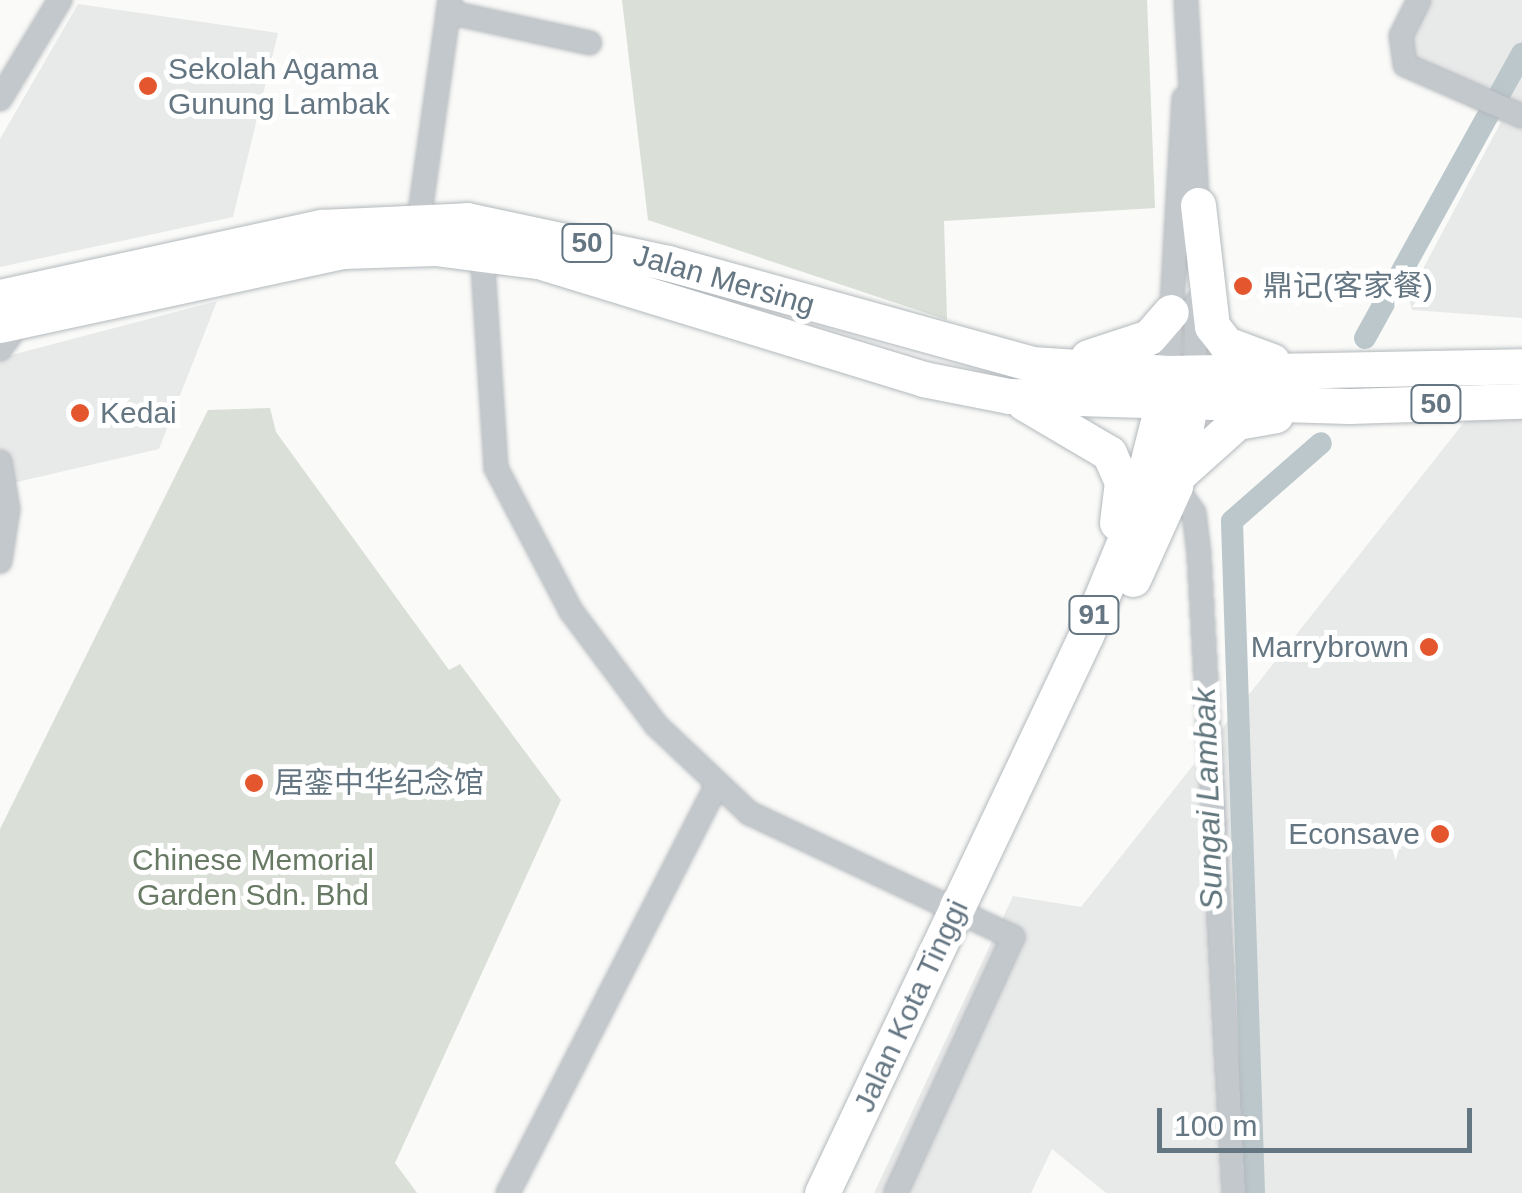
<!DOCTYPE html>
<meta charset="utf-8">
<style>
body{margin:0}
#map{position:relative;width:1522px;height:1193px;overflow:hidden;background:#fafaf8;font-family:Arial,"Noto Sans SC",sans-serif}
div>[style]{position:absolute}
.built>*{inset:0;background:#e8e9e9}
.green>*{inset:0;background:#dadfd7}
.canal>*{height:22px;margin:-11px;padding:0 11px;transform-origin:11px;border-radius:11px;background:#bbc7cb}
.roads{filter:drop-shadow(0 0 2px #b4b9bd) drop-shadow(0 0 2px #b4b9bd)}
.minor>*{height:22px;margin:-11px;padding:0 11px;transform-origin:11px;border-radius:11px;background:#c3c8cc}
.highway>*{height:35px;margin:-17.5px;padding:0 17.5px;transform-origin:17.5px;border-radius:17.5px;background:#fff}
.dots>*{width:28px;height:28px;translate:-50% -50%;box-sizing:border-box;border:5px solid #fff;border-radius:50%}
span{translate:-50% -50%;white-space:nowrap;text-align:center;line-height:1.15;-webkit-text-stroke:10px #fff;paint-order:stroke}
.shield-label span{padding:2px 8px;background:#fff;border:2px solid;border-radius:8px;-webkit-text-stroke-width:0}
.shield-label{font-size:28px;color:#657683;font-weight:700}
.poi-label{font-size:30px;color:#657683}
.left{translate:0 -50%;text-align:left}
.right{translate:-100% -50%;text-align:right}
.street-label{font-size:30px;color:#657683}
.park-label{font-size:30px;color:#687a64}
.water-label{font-size:32px;color:#60757c;font-style:italic}
.scale{position:absolute;left:1157px;top:1108px;width:315px;height:45px;box-sizing:border-box;border:5px solid #657683;border-top:0;padding-left:12px;font-size:30px;line-height:35px;white-space:nowrap;color:#657683;-webkit-text-stroke:8px #fff;paint-order:stroke}
</style>
<div id="map">
<div class="built">
<i style="clip-path:polygon(1410px 0,1522px 0,1522px 318px,1412px 310px,1408px 297px,1501px 122px,1400px 72px,1394px 33px)"></i>
<i style="clip-path:polygon(78px 4px,278px 33px,233px 217px,0 267px,0 139px)"></i>
<i style="clip-path:polygon(217px 301px,159px 449px,0 486px,0 358px)"></i>
<i style="clip-path:polygon(1522px 349px,1522px 1193px,1106px 1193px,1052px 1149px,1031px 1193px,874px 1193px,1013px 896px,1081px 907px)"></i>
</div>
<div class="green">
<i style="clip-path:polygon(622px 0,1147px 0,1155px 208px,944px 221px,947px 320px,648px 220px)"></i>
<i style="clip-path:polygon(270px 408px,276px 432px,449px 670px,460px 664px,561px 800px,395px 1163px,417px 1193px,0 1193px,0 829px,208px 410px)"></i>
</div>
<div class="canal">
<i style="left:1365px;top:338px;width:325px;rotate:-61.1deg"></i>
<i style="left:1254px;top:1193px;width:672px;rotate:-91.88deg"></i>
<i style="left:1232px;top:521px;width:118px;rotate:-41.2deg"></i>
</div>
<div class="roads">
<div class="minor">
<i style="left:1186px;top:0;width:216px;rotate:86.8deg"></i>
<i style="left:1419px;top:0;width:40px;rotate:116.6deg"></i>
<i style="left:1401px;top:36px;width:29px;rotate:82deg"></i>
<i style="left:1405px;top:65px;width:128px;rotate:23.6deg"></i>
<i style="left:448px;top:12px;width:145px;rotate:12.3deg"></i>
<i style="left:0;top:99px;width:116px;rotate:-58.8deg"></i>
<i style="left:419px;top:220px;width:222px;rotate:-82deg"></i>
<i style="left:482px;top:251px;width:217px;rotate:86.3deg"></i>
<i style="left:496px;top:468px;width:161px;rotate:62.3deg"></i>
<i style="left:571px;top:611px;width:142px;rotate:53.3deg"></i>
<i style="left:656px;top:725px;width:128px;rotate:43.4deg"></i>
<i style="left:749px;top:813px;width:292px;rotate:25.2deg"></i>
<i style="left:1013px;top:937px;width:281px;rotate:114.6deg"></i>
<i style="left:0;top:349px;width:38px;rotate:-53deg"></i>
<i style="left:1195px;top:372px;width:69px;rotate:-89.2deg"></i>
<i style="left:1168px;top:373px;width:275px;rotate:-86.7deg"></i>
<i style="left:0;top:462px;width:48px;rotate:80.3deg"></i>
<i style="left:8px;top:509px;width:53px;rotate:98.7deg"></i>
<i style="left:1175px;top:486px;width:33px;rotate:55deg"></i>
<i style="left:1194px;top:513px;width:41px;rotate:83deg"></i>
<i style="left:1199px;top:554px;width:640px;rotate:86.86deg"></i>
<i style="left:508px;top:1193px;width:456px;rotate:-62.9deg"></i>
</div>
<div class="highway">
<i style="left:1198px;top:205px;width:122px;rotate:83.4deg"></i>
<i style="left:1212px;top:326px;width:23px;rotate:52deg"></i>
<i style="left:1226px;top:344px;width:49px;rotate:20.3deg"></i>
<i style="left:0;top:297px;width:329px;rotate:-12.3deg"></i>
<i style="left:321px;top:227px;width:146px;rotate:-2.7deg"></i>
<i style="left:467px;top:220px;width:206px;rotate:12.1deg"></i>
<i style="left:668px;top:263px;width:378px;rotate:15.5deg"></i>
<i style="left:1032px;top:364px;width:136px;rotate:3.8deg"></i>
<i style="left:1168px;top:373px;width:354px;rotate:-1.1deg"></i>
<i style="left:0;top:325px;width:351px;rotate:-12.2deg"></i>
<i style="left:343px;top:251px;width:92px;rotate:-1.9deg"></i>
<i style="left:435px;top:248px;width:104px;rotate:7.2deg"></i>
<i style="left:538px;top:261px;width:403px;rotate:17deg"></i>
<i style="left:923px;top:379px;width:88px;rotate:11.2deg"></i>
<i style="left:1009px;top:396px;width:340px;rotate:1.7deg"></i>
<i style="left:1349px;top:406px;width:173px;rotate:-1.7deg"></i>
<i style="left:1088px;top:357px;width:64px;rotate:-18.2deg"></i>
<i style="left:1149px;top:337px;width:33px;rotate:-49deg"></i>
<i style="left:1024px;top:403px;width:99px;rotate:30.5deg"></i>
<i style="left:1109px;top:453px;width:32px;rotate:66deg"></i>
<i style="left:1122px;top:482px;width:41px;rotate:97deg"></i>
<i style="left:1179px;top:474px;width:78px;rotate:-41.9deg"></i>
<i style="left:1237px;top:422px;width:39px;rotate:-10deg"></i>
<i style="left:1133px;top:579px;width:102px;rotate:-65.7deg"></i>
<i style="left:1175px;top:486px;width:106px;rotate:-79.6deg"></i>
<i style="left:822px;top:1193px;width:617px;rotate:-64.68deg"></i>
<i style="left:1086px;top:635px;width:121px;rotate:-67.7deg"></i>
<i style="left:1132px;top:523px;width:146px;rotate:-75.7deg"></i>
</div>
</div>
<div class="dots">
<i style="left:148px;top:86px;background:#e4572e"></i>
<i style="left:1243px;top:286px;background:#e4572e"></i>
<i style="left:80px;top:413px;background:#e4572e"></i>
<i style="left:1429px;top:647px;background:#e4572e"></i>
<i style="left:254px;top:783px;background:#e4572e"></i>
<i style="left:1440px;top:834px;background:#e4572e"></i>
</div>
<div class="shield-label">
<span style="left:587px;top:243px">50</span>
<span style="left:1436px;top:404px">50</span>
<span style="left:1094px;top:615px">91</span>
</div>
<div class="poi-label">
<span class="left" style="left:168px;top:86px">Sekolah Agama<br>Gunung Lambak</span>
<span class="left" style="left:1263px;top:286px">鼎记(客家餐)</span>
<span class="left" style="left:100px;top:413px">Kedai</span>
<span class="right" style="left:1409px;top:647px">Marrybrown</span>
<span class="left" style="left:274px;top:783px">居銮中华纪念馆</span>
<span class="right" style="left:1420px;top:834px">Econsave</span>
</div>
<div class="street-label">
<span style="left:724px;top:280px;rotate:16deg">Jalan Mersing</span>
<span style="left:911px;top:1006px;rotate:-65deg">Jalan Kota Tinggi</span>
</div>
<div class="park-label">
<span style="left:253px;top:877px">Chinese Memorial<br>Garden Sdn. Bhd</span>
</div>
<div class="water-label">
<span style="left:1208px;top:799px;rotate:-92deg">Sungai Lambak</span>
</div>
<div class="scale">100 m</div>
</div>
